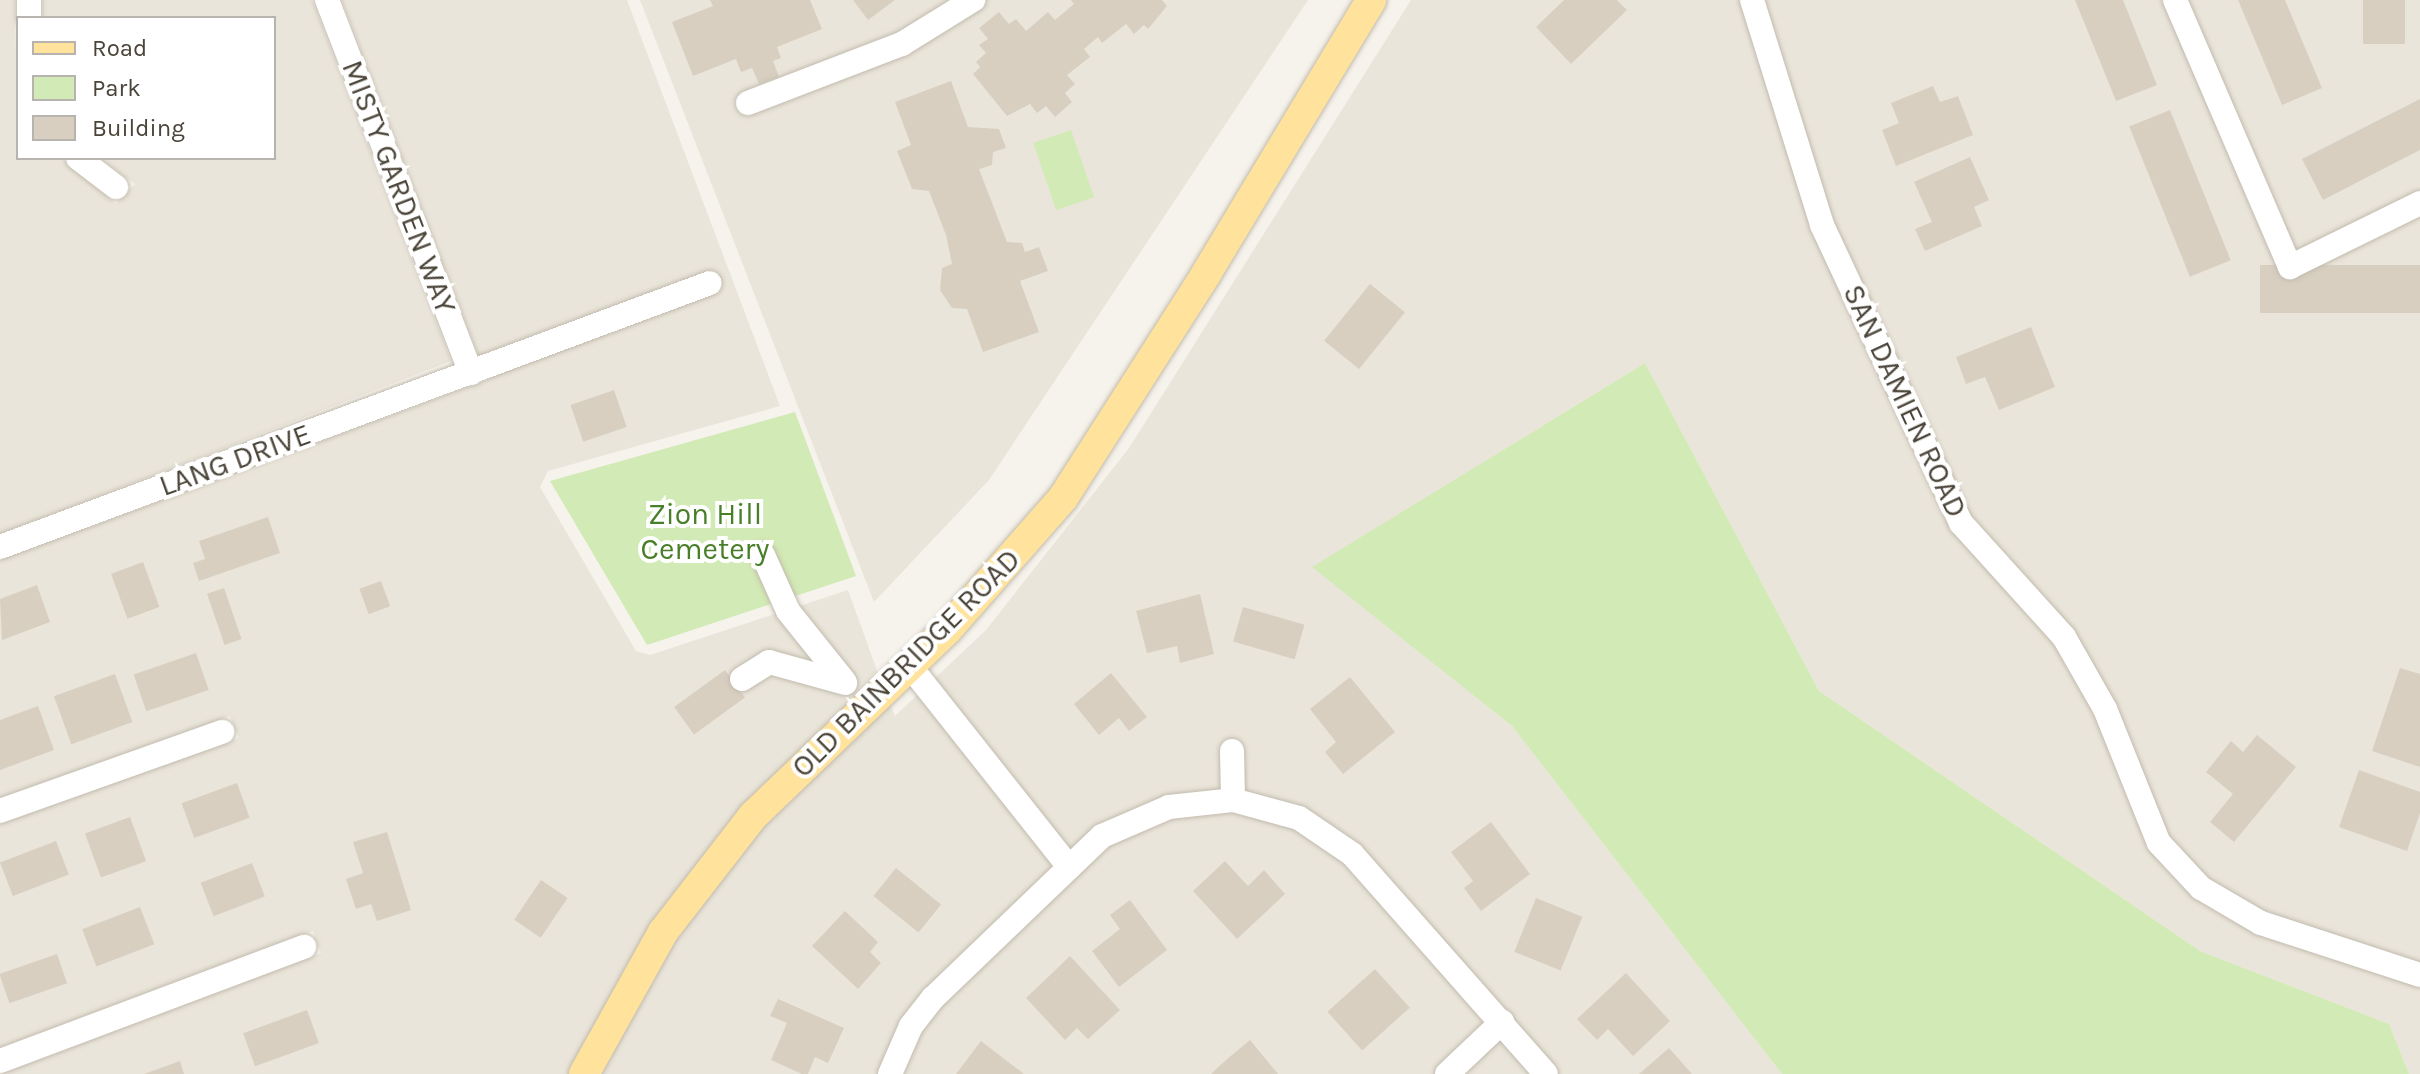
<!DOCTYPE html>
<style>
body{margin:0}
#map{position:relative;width:2420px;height:1074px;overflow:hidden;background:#f6f3ec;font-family:Karla,sans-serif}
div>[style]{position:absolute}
.residential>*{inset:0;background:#eae5da}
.green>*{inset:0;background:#d2eab5;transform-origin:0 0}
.building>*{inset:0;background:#d8cfc1;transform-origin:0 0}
.roads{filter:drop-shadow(0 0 2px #c2bbae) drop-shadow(0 0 2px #c2bbae)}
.minor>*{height:24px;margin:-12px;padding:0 12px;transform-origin:12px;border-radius:12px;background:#fff}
.major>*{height:30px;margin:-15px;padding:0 15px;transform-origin:15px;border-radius:15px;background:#ffe39c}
span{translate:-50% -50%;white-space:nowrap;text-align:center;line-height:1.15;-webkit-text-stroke:8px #fff;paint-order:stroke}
.street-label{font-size:30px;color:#4b4439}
.park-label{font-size:30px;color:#4a7f2a}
.legend{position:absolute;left:16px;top:16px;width:260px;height:144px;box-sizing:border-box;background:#fff;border:2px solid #b7b4b0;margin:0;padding:10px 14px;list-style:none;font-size:24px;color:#4b4439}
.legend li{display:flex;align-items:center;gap:16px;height:40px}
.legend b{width:40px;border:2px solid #b7b4b0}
</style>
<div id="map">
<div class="residential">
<i style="clip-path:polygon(0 0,15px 0,18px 158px,61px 158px,116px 204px,135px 184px,100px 158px,274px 158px,274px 18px,43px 18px,43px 0,312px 0,451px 361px,0 534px)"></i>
<i style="clip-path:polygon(342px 0,627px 0,780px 406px,548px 471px,540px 487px,636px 651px,650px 655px,848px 590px,879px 676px,742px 809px,652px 926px,569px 1074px,1px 1074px,321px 953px,313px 931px,0 1048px,0 824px,239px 738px,230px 716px,0 799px,0 560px,488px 380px)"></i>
<i style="clip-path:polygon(640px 0,1308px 0,989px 480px,874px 602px)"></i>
<i style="clip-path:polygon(1411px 0,2420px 0,2420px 1074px,2409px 1074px,2389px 1024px,2200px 951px,1819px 691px,1645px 363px,1313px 567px,1512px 726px,1782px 1074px,599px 1074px,675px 938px,764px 823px,889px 701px,895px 716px,986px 630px,1129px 448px)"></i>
</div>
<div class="green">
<i style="left:1071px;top:130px;width:71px;height:40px;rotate:71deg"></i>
<i style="clip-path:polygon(1645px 363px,1819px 691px,2200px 951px,2389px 1024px,2409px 1074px,1782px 1074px,1512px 726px,1312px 567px)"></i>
<i style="clip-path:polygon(795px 412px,856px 576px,647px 645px,550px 481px)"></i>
</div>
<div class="building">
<i style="clip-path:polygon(710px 0,810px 0,822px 29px,777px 47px,781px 58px,773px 61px,779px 77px,759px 84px,752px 68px,741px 72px,736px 59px,693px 76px,672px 22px,713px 6px)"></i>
<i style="clip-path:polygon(853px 0,895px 0,868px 20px)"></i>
<i style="clip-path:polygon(1071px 0,1162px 0,1167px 6px,1148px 29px,1144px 25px,1134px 34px,1126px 24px,1102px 43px,1098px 37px,1084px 49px,1090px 57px,1067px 75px,1075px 84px,1065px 93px,1072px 102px,1055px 117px,1046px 106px,1037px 113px,1030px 104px,1007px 116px,973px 74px,980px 67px,976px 62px,986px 53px,979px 45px,988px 39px,979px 28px,999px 12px,1009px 24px,1016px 19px,1026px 31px,1048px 12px,1055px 20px,1074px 4px)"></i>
<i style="clip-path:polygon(1564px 0,1617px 0,1627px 10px,1571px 64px,1536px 27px)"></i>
<i style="clip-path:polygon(2075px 0,2123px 0,2157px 85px,2116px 101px)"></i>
<i style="clip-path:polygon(2238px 0,2285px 0,2322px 88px,2282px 105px)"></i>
<i style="left:2363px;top:0;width:42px;height:44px"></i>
<i style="clip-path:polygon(951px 81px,968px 127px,999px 129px,1006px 148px,993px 152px,992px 165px,979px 169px,1007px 242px,1022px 243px,1025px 252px,1039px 247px,1048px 271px,1020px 281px,1039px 332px,983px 352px,967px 309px,952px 308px,940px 290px,942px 268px,952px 264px,946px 235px,929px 191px,912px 189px,897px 151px,911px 145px,895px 102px)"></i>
<i style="clip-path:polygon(1933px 86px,1940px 102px,1958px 96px,1973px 135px,1896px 166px,1882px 130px,1899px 123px,1891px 103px)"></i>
<i style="clip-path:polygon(2420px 99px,2420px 150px,2323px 200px,2302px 159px)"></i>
<i style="left:2170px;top:110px;width:162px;height:44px;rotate:68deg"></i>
<i style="clip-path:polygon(1970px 157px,1989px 200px,1974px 207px,1982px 226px,1925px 251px,1915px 229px,1932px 222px,1914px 182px)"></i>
<i style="left:2420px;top:265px;width:48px;height:160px;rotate:90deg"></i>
<i style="left:1370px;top:284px;width:45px;height:73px;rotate:39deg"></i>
<i style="clip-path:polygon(2031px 327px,2055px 387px,1999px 410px,1985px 377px,1966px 384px,1956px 357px)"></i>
<i style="left:614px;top:390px;width:39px;height:46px;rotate:71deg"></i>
<i style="clip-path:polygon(268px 517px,280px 553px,199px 581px,193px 563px,205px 559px,199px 541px)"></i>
<i style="left:143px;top:562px;width:48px;height:34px;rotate:70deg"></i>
<i style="left:381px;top:581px;width:27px;height:23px;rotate:70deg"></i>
<i style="clip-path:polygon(37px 585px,50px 622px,2px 640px,0 599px)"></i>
<i style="left:224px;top:588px;width:54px;height:18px;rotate:71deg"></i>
<i style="clip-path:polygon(1200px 594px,1214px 654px,1180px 663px,1177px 646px,1147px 653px,1136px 611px)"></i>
<i style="left:1243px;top:607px;width:64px;height:36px;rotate:16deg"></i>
<i style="left:196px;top:653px;width:39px;height:66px;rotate:71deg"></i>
<i style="clip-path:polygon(2400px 668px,2420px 674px,2420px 767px,2372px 751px)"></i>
<i style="left:725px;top:670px;width:34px;height:63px;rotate:54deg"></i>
<i style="clip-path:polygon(1111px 673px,1147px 717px,1129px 731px,1119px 718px,1099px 735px,1074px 704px)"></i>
<i style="left:115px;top:674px;width:51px;height:65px;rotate:70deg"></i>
<i style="clip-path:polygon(1350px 677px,1395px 732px,1343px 774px,1325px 752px,1336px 742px,1310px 709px)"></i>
<i style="clip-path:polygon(38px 706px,54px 750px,0 770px,0 720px)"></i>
<i style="clip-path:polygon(2257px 735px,2296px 767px,2234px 842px,2210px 822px,2233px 794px,2206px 772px,2231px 741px,2243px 752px)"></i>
<i style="clip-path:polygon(2359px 770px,2420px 792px,2420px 813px,2407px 851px,2339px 827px)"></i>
<i style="left:237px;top:783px;width:37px;height:59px;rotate:70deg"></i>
<i style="left:130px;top:817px;width:47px;height:48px;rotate:70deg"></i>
<i style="clip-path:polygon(1491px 822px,1530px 874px,1481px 911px,1464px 888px,1473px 881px,1451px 852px)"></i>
<i style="clip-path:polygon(387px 832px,411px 910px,377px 921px,371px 904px,356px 909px,346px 879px,363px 873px,353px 842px)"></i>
<i style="left:56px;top:841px;width:36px;height:60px;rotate:69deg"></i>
<i style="clip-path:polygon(1225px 861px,1248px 886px,1264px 870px,1285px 894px,1237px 939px,1193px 891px)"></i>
<i style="left:252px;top:863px;width:36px;height:55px;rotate:69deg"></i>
<i style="left:896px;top:868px;width:58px;height:36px;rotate:39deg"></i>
<i style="left:541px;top:880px;width:32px;height:48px;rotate:34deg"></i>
<i style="left:1536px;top:898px;width:50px;height:58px;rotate:22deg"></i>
<i style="clip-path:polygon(1130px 900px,1167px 950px,1119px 987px,1092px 951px,1120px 929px,1110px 915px)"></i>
<i style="left:140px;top:907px;width:40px;height:62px;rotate:69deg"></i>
<i style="clip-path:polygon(845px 911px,878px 942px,870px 952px,881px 963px,858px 989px,812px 946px)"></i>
<i style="left:57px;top:954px;width:31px;height:61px;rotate:71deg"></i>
<i style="clip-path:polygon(1070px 956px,1120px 1010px,1088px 1039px,1077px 1028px,1065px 1040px,1026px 998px)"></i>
<i style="left:1375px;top:969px;width:52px;height:64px;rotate:48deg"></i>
<i style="clip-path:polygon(1626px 973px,1670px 1021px,1633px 1056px,1608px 1029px,1597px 1040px,1577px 1019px)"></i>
<i style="clip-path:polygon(778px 999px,844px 1028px,828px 1063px,815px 1057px,808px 1074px,802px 1074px,771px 1060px,787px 1023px,770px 1016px)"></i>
<i style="left:307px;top:1010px;width:35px;height:68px;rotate:70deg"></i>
<i style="clip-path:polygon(1250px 1040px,1278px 1074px,1211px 1074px,1226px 1060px)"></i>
<i style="clip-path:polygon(981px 1041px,1024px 1074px,956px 1074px)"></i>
<i style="clip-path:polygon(1669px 1048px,1692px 1074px,1639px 1074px)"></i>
<i style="clip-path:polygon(180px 1061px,184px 1074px,144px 1074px)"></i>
</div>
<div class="roads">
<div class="minor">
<i style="left:327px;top:0;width:400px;rotate:68.9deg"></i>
<i style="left:1752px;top:0;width:236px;rotate:72.7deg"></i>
<i style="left:1822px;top:225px;width:329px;rotate:65deg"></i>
<i style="left:1961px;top:523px;width:154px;rotate:47.9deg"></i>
<i style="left:2064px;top:637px;width:83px;rotate:60.3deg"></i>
<i style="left:2105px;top:709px;width:144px;rotate:68.1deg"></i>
<i style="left:2159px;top:843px;width:62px;rotate:47deg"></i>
<i style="left:2201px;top:888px;width:69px;rotate:30.3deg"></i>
<i style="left:2261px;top:923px;width:167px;rotate:18.1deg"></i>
<i style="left:2175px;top:0;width:291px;rotate:66.7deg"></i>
<i style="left:2290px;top:267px;width:145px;rotate:-26.2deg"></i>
<i style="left:29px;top:18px;width:18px;rotate:-90deg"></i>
<i style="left:748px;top:103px;width:165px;rotate:-21deg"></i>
<i style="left:902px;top:44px;width:84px;rotate:-31.8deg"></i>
<i style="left:78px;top:158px;width:48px;rotate:37.3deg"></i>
<i style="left:0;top:547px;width:757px;rotate:-20.4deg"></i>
<i style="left:763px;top:555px;width:61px;rotate:65.9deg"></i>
<i style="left:788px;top:611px;width:90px;rotate:51.3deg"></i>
<i style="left:909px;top:665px;width:258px;rotate:51.6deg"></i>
<i style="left:742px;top:679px;width:32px;rotate:-32deg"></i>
<i style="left:769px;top:662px;width:79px;rotate:15.4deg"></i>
<i style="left:1232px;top:751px;width:49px;rotate:88.8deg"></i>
<i style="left:0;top:811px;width:236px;rotate:-19.6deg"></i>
<i style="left:0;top:1061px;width:325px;rotate:-20.6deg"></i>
<i style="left:890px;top:1074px;width:52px;rotate:-66.4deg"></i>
<i style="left:911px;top:1026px;width:36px;rotate:-52deg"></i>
<i style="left:933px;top:998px;width:234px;rotate:-43.8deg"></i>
<i style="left:1102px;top:836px;width:73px;rotate:-23.4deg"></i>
<i style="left:1169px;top:807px;width:64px;rotate:-6.2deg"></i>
<i style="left:1233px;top:800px;width:68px;rotate:15.3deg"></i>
<i style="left:1299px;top:818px;width:64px;rotate:34.2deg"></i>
<i style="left:1352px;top:854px;width:293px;rotate:48.6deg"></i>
<i style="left:1447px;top:1074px;width:76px;rotate:-43.4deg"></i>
</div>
<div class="major">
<i style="left:584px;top:1074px;width:162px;rotate:-60.9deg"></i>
<i style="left:663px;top:932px;width:147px;rotate:-52.2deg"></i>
<i style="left:753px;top:816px;width:269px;rotate:-43.8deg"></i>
<i style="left:947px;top:630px;width:176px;rotate:-48.7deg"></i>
<i style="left:1063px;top:498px;width:266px;rotate:-57.4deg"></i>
<i style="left:1206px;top:274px;width:320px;rotate:-58.9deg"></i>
</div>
</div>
<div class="street-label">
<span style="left:399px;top:187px;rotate:69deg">MISTY GARDEN WAY</span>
<span style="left:1905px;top:401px;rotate:65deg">SAN DAMIEN ROAD</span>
<span style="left:235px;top:460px;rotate:-20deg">LANG DRIVE</span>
<span style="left:906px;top:663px;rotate:-45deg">OLD BAINBRIDGE ROAD</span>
</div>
<div class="park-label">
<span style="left:705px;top:531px">Zion Hill<br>Cemetery</span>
</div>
<ul class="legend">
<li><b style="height:10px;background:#ffe39c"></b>Road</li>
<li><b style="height:22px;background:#d2eab5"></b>Park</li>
<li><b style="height:22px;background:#d8cfc1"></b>Building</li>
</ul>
</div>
